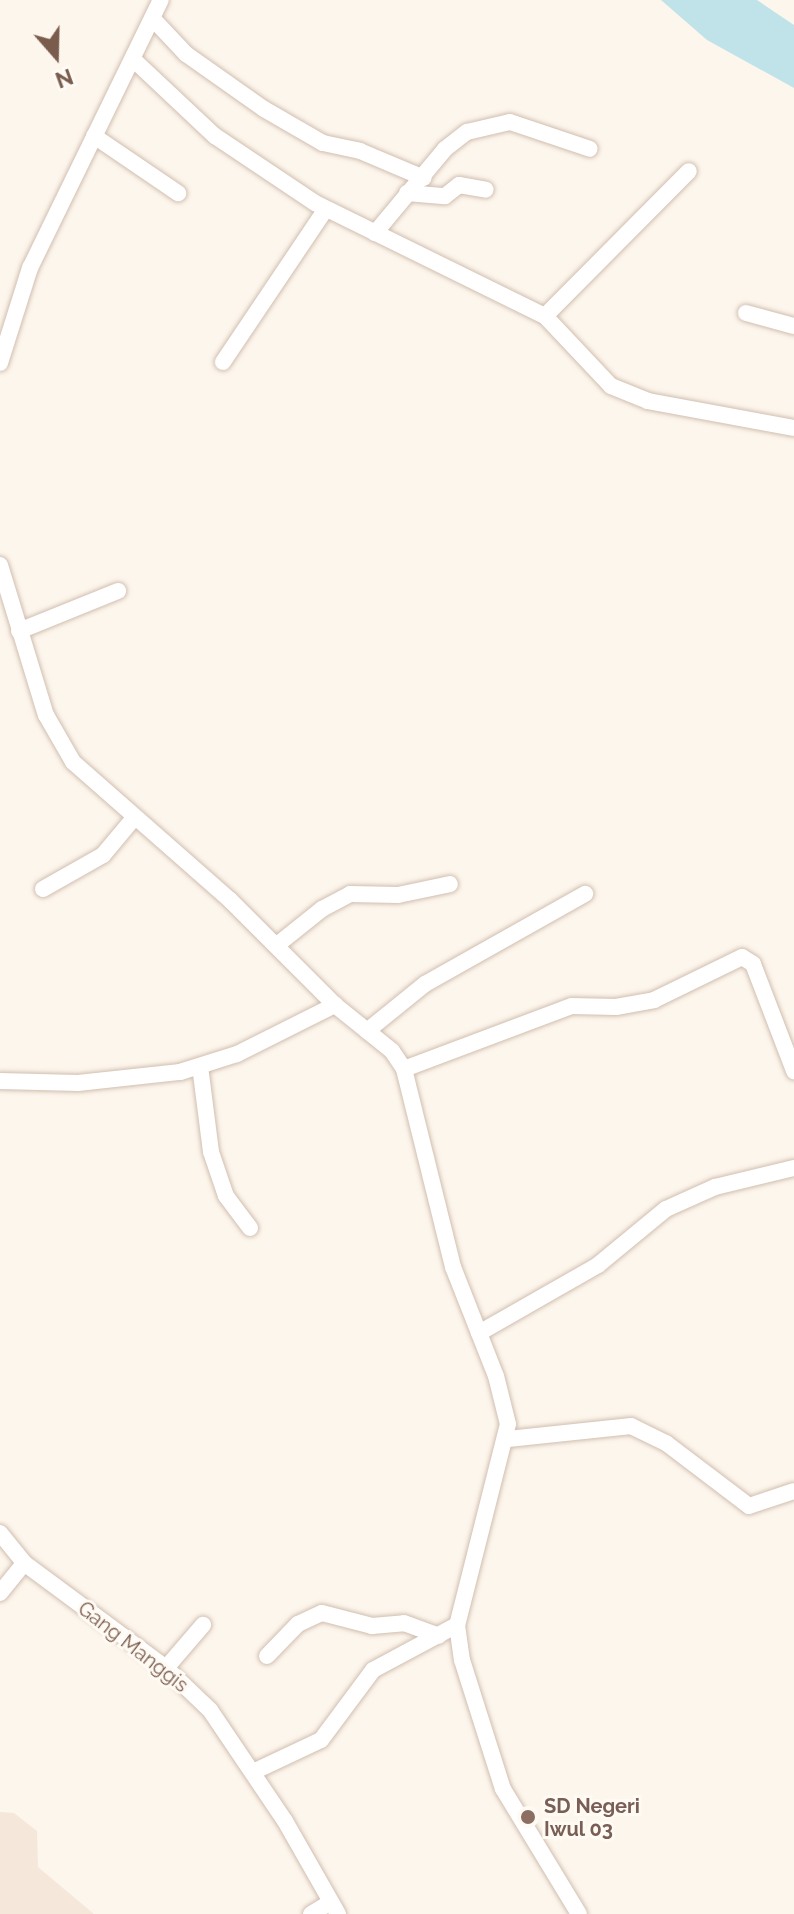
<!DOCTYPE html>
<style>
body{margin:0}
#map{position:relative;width:794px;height:1914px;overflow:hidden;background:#fdf6ec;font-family:Raleway,sans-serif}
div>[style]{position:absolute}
.residential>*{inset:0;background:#f5e8da}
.water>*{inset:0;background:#bfe3e8}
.roads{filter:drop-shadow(0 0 2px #d1beb0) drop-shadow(0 0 2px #d1beb0)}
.minor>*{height:16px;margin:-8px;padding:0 8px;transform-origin:8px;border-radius:8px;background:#fff}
.dots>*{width:22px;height:22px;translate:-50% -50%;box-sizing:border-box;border:4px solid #fffaf3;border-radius:50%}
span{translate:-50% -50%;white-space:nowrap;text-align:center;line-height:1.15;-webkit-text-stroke:6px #fffaf3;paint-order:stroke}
.street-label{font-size:20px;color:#7a5c4d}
.education-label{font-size:20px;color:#785e54;font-weight:700}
.left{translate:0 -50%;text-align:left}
.north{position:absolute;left:16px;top:16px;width:80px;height:80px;-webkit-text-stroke:6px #fffaf3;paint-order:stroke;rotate:160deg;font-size:22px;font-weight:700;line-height:32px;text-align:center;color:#7a5c4d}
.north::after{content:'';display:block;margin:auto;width:28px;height:36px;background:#7a5c4d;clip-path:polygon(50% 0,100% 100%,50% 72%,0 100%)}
</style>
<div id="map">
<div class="residential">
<i style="clip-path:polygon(0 1812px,14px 1813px,37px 1831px,38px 1867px,94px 1914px,0 1914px)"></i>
</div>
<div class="water">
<i style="clip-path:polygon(661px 0,757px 0,794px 25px,794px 88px,707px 40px)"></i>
</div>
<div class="roads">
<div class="minor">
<i style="left:154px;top:20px;width:47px;rotate:46.7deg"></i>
<i style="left:186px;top:54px;width:95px;rotate:35.2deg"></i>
<i style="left:264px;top:109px;width:68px;rotate:30deg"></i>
<i style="left:323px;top:143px;width:38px;rotate:12deg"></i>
<i style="left:360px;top:151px;width:69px;rotate:22.9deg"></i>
<i style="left:135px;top:61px;width:110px;rotate:43.2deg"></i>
<i style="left:215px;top:136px;width:120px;rotate:33.8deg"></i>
<i style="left:315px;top:203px;width:256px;rotate:26.2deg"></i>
<i style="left:545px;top:316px;width:96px;rotate:46.7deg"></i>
<i style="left:611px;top:386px;width:40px;rotate:22deg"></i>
<i style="left:648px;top:401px;width:148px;rotate:10.5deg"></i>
<i style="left:94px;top:136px;width:102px;rotate:34.2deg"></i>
<i style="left:407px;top:193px;width:38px;rotate:5deg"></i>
<i style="left:445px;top:196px;width:18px;rotate:-38deg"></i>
<i style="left:459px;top:185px;width:27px;rotate:10deg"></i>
<i style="left:375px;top:233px;width:109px;rotate:-50.2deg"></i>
<i style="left:445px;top:149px;width:28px;rotate:-38deg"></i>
<i style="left:467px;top:132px;width:44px;rotate:-13.1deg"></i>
<i style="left:510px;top:122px;width:84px;rotate:18.6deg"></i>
<i style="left:746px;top:313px;width:50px;rotate:15.2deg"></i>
<i style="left:545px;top:316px;width:204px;rotate:-45.2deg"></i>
<i style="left:223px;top:362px;width:184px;rotate:-56.1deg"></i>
<i style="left:0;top:363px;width:100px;rotate:-72.5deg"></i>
<i style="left:30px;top:268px;width:298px;rotate:-64deg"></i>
<i style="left:0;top:565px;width:157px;rotate:73deg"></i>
<i style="left:46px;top:715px;width:54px;rotate:60.1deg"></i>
<i style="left:73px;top:762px;width:209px;rotate:41.3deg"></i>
<i style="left:230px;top:900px;width:148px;rotate:45deg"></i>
<i style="left:335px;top:1005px;width:73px;rotate:38.9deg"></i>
<i style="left:392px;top:1051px;width:22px;rotate:56deg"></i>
<i style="left:404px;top:1069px;width:204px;rotate:76.1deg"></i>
<i style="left:453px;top:1267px;width:117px;rotate:68.5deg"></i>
<i style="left:496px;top:1376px;width:49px;rotate:76deg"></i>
<i style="left:508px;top:1424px;width:207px;rotate:104.2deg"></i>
<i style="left:457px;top:1625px;width:35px;rotate:82deg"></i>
<i style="left:462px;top:1660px;width:135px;rotate:72.4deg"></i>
<i style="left:503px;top:1789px;width:146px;rotate:58.7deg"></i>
<i style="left:19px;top:631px;width:107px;rotate:-22deg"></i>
<i style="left:43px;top:889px;width:69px;rotate:-29.5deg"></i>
<i style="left:103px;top:855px;width:48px;rotate:-50deg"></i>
<i style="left:277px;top:945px;width:58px;rotate:-38.7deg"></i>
<i style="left:322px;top:909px;width:32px;rotate:-28deg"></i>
<i style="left:350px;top:894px;width:48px;rotate:1.2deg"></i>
<i style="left:398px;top:895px;width:53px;rotate:-11.9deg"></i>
<i style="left:367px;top:1031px;width:75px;rotate:-39deg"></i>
<i style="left:425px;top:984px;width:184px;rotate:-29.4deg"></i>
<i style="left:200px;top:1066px;width:87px;rotate:82.7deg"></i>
<i style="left:211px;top:1152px;width:46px;rotate:71.2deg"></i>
<i style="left:226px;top:1196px;width:40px;rotate:53deg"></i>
<i style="left:404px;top:1069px;width:179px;rotate:-20.6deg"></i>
<i style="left:572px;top:1006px;width:44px;rotate:1.3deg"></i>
<i style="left:616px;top:1007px;width:39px;rotate:-10deg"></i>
<i style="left:654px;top:1000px;width:98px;rotate:-26deg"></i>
<i style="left:742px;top:957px;width:13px;rotate:32deg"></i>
<i style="left:753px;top:964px;width:115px;rotate:69deg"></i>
<i style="left:0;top:1081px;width:78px;rotate:1.5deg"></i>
<i style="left:78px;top:1083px;width:103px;rotate:-6.2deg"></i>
<i style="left:180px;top:1072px;width:60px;rotate:-17.5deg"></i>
<i style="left:237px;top:1054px;width:110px;rotate:-26.6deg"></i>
<i style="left:479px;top:1333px;width:137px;rotate:-29.7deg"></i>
<i style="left:598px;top:1265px;width:88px;rotate:-39.5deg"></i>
<i style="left:666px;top:1209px;width:54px;rotate:-24.2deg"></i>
<i style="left:715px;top:1187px;width:81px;rotate:-13.5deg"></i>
<i style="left:508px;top:1439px;width:124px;rotate:-6deg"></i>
<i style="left:631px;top:1426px;width:39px;rotate:26deg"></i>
<i style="left:666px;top:1443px;width:104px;rotate:37.2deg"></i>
<i style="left:749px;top:1506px;width:47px;rotate:-18.4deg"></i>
<i style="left:0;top:1533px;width:38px;rotate:51deg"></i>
<i style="left:24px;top:1563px;width:177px;rotate:36.5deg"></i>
<i style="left:166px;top:1668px;width:61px;rotate:43.7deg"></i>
<i style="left:210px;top:1710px;width:134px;rotate:56deg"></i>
<i style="left:285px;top:1821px;width:107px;rotate:60.3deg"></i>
<i style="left:0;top:1593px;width:38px;rotate:-51deg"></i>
<i style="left:267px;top:1656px;width:45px;rotate:-45.9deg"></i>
<i style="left:298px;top:1624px;width:26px;rotate:-25deg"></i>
<i style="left:322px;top:1613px;width:52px;rotate:14.6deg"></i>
<i style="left:372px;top:1626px;width:32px;rotate:-5deg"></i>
<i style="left:404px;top:1623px;width:37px;rotate:20deg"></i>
<i style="left:166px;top:1668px;width:57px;rotate:-49.3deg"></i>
<i style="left:253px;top:1772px;width:75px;rotate:-25.2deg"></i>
<i style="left:321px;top:1740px;width:87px;rotate:-53.4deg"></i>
<i style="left:373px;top:1670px;width:95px;rotate:-28.2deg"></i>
<i style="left:311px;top:1914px;width:21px;rotate:-31deg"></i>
</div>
</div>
<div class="dots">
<i style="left:528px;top:1817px;background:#8d6e63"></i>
</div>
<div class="street-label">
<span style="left:133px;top:1647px;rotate:38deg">Gang Manggis</span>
</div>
<div class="education-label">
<span class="left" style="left:544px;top:1818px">SD Negeri<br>Iwul 03</span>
</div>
<div class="north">N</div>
</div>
